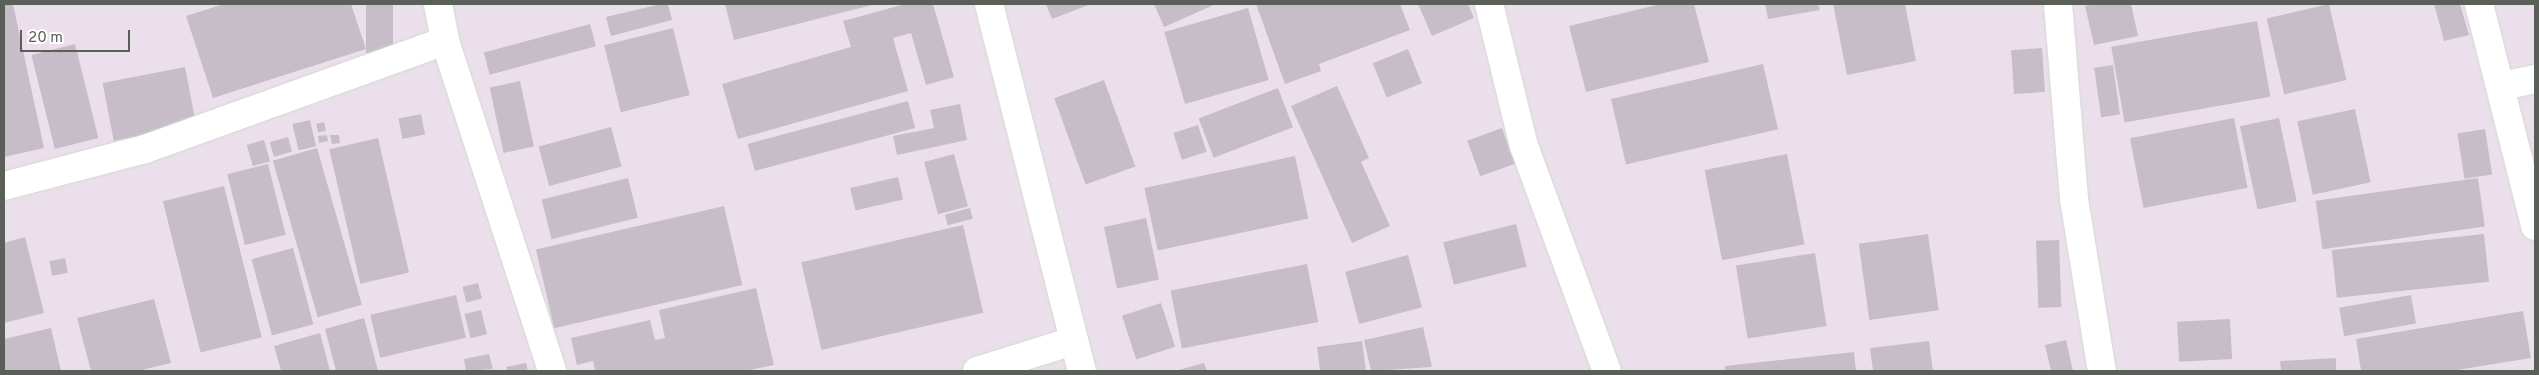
<!DOCTYPE html>
<style>
body{margin:0}
#map{position:relative;width:2539px;height:375px;overflow:hidden;background:#ebdfeb;font-family:Overpass,sans-serif}
div>[style]{position:absolute}
.building>*{inset:0;background:#c7bdc9;transform-origin:0 0}
.roads{filter:drop-shadow(0 0 1px #d3d9d2) drop-shadow(0 0 1px #d3d9d2)}
.street>*{height:28px;margin:-14px;padding:0 14px;transform-origin:14px;border-radius:14px;background:#fff}
span{translate:-50% -50%;white-space:nowrap;text-align:center;line-height:1.15;-webkit-text-stroke:5px #fff;paint-order:stroke}
.frame{position:absolute;inset:0;border:5px solid #5a6058;pointer-events:none}
.scale{position:absolute;left:20px;top:30px;width:110px;height:22px;box-sizing:border-box;border:2px solid #5a6058;border-top:0;padding-left:6px;font-size:15px;line-height:18px;white-space:nowrap;color:#5a6058;-webkit-text-stroke:4px #fff;paint-order:stroke}
</style>
<div id="map">
<div class="building">
<i style="clip-path:polygon(4px 4px,13px 4px,44px 148px,4px 157px)"></i>
<i style="clip-path:polygon(224px 4px,351px 4px,366px 49px,213px 98px,186px 16px)"></i>
<i style="left:366px;top:4px;width:27px;height:49px"></i>
<i style="clip-path:polygon(661px 4px,668px 4px,672px 20px,611px 36px,606px 17px)"></i>
<i style="clip-path:polygon(725px 4px,876px 4px,734px 40px)"></i>
<i style="clip-path:polygon(905px 4px,933px 4px,954px 77px,926px 85px,911px 33px,893px 38px,908px 91px,738px 139px,722px 84px,851px 47px,843px 21px)"></i>
<i style="clip-path:polygon(1046px 4px,1091px 4px,1052px 19px)"></i>
<i style="clip-path:polygon(1154px 4px,1216px 4px,1164px 27px)"></i>
<i style="clip-path:polygon(1256px 4px,1400px 4px,1410px 30px,1319px 64px,1321px 71px,1285px 84px)"></i>
<i style="clip-path:polygon(1418px 4px,1468px 4px,1474px 18px,1432px 36px)"></i>
<i style="clip-path:polygon(1661px 4px,1694px 4px,1709px 62px,1586px 92px,1569px 26px)"></i>
<i style="clip-path:polygon(1765px 4px,1818px 4px,1820px 10px,1768px 19px)"></i>
<i style="clip-path:polygon(1833px 4px,1905px 4px,1916px 61px,1847px 75px)"></i>
<i style="clip-path:polygon(2097px 4px,2131px 4px,2138px 36px,2094px 45px,2085px 6px)"></i>
<i style="left:2329px;top:4px;width:78px;height:64px;rotate:77deg"></i>
<i style="clip-path:polygon(2434px 4px,2460px 4px,2469px 35px,2444px 41px)"></i>
<i style="left:1248px;top:8px;width:75px;height:87px;rotate:74deg"></i>
<i style="left:2257px;top:21px;width:77px;height:148px;rotate:80deg"></i>
<i style="left:590px;top:24px;width:23px;height:110px;rotate:75deg"></i>
<i style="left:673px;top:28px;width:69px;height:71px;rotate:76deg"></i>
<i style="left:75px;top:44px;width:97px;height:45px;rotate:76deg"></i>
<i style="left:2042px;top:48px;width:44px;height:31px;rotate:86deg"></i>
<i style="left:1408px;top:49px;width:37px;height:38px;rotate:68deg"></i>
<i style="left:1763px;top:64px;width:67px;height:156px;rotate:77deg"></i>
<i style="left:2113px;top:65px;width:50px;height:19px;rotate:82deg"></i>
<i style="left:185px;top:67px;width:59px;height:84px;rotate:79deg"></i>
<i style="left:1104px;top:80px;width:92px;height:53px;rotate:70deg"></i>
<i style="left:520px;top:81px;width:67px;height:31px;rotate:78deg"></i>
<i style="clip-path:polygon(1337px 86px,1369px 158px,1361px 162px,1390px 226px,1352px 243px,1291px 106px)"></i>
<i style="left:1278px;top:88px;width:42px;height:85px;rotate:69deg"></i>
<i style="left:908px;top:101px;width:28px;height:166px;rotate:75deg"></i>
<i style="clip-path:polygon(960px 104px,967px 140px,897px 155px,893px 136px,934px 128px,930px 110px)"></i>
<i style="left:2355px;top:109px;width:75px;height:59px;rotate:78deg"></i>
<i style="left:421px;top:114px;width:21px;height:23px;rotate:79deg"></i>
<i style="left:2234px;top:118px;width:71px;height:106px;rotate:79deg"></i>
<i style="left:2279px;top:118px;width:85px;height:40px;rotate:78deg"></i>
<i style="left:310px;top:120px;width:27px;height:18px;rotate:77deg"></i>
<i style="left:324px;top:122px;width:9px;height:8px;rotate:77deg"></i>
<i style="left:1198px;top:125px;width:28px;height:26px;rotate:72deg"></i>
<i style="left:611px;top:127px;width:41px;height:75px;rotate:75deg"></i>
<i style="left:1502px;top:128px;width:38px;height:37px;rotate:70deg"></i>
<i style="left:2485px;top:129px;width:46px;height:28px;rotate:81deg"></i>
<i style="clip-path:polygon(327px 135px,328px 141px,319px 143px,318px 136px)"></i>
<i style="clip-path:polygon(330px 135px,339px 135px,340px 143px,332px 144px)"></i>
<i style="left:288px;top:137px;width:15px;height:19px;rotate:74deg"></i>
<i style="left:378px;top:138px;width:138px;height:50px;rotate:77deg"></i>
<i style="left:264px;top:140px;width:22px;height:18px;rotate:74deg"></i>
<i style="left:317px;top:148px;width:163px;height:46px;rotate:74deg"></i>
<i style="left:954px;top:154px;width:54px;height:31px;rotate:75deg"></i>
<i style="left:1787px;top:154px;width:92px;height:84px;rotate:79deg"></i>
<i style="left:1295px;top:156px;width:64px;height:154px;rotate:78deg"></i>
<i style="left:268px;top:164px;width:73px;height:42px;rotate:76deg"></i>
<i style="left:898px;top:177px;width:23px;height:49px;rotate:77deg"></i>
<i style="left:628px;top:178px;width:41px;height:89px;rotate:76deg"></i>
<i style="left:2478px;top:178px;width:49px;height:164px;rotate:82deg"></i>
<i style="left:224px;top:186px;width:156px;height:63px;rotate:76deg"></i>
<i style="left:724px;top:206px;width:81px;height:193px;rotate:77deg"></i>
<i style="left:970px;top:208px;width:11px;height:26px;rotate:75deg"></i>
<i style="left:1146px;top:218px;width:63px;height:43px;rotate:78deg"></i>
<i style="left:1516px;top:224px;width:44px;height:75px;rotate:76deg"></i>
<i style="left:963px;top:225px;width:90px;height:166px;rotate:77deg"></i>
<i style="left:1928px;top:234px;width:77px;height:70px;rotate:82deg"></i>
<i style="left:2484px;top:234px;width:48px;height:153px;rotate:84deg"></i>
<i style="clip-path:polygon(25px 237px,44px 313px,4px 323px,4px 243px)"></i>
<i style="left:2059px;top:240px;width:67px;height:23px;rotate:88deg"></i>
<i style="left:293px;top:248px;width:79px;height:43px;rotate:75deg"></i>
<i style="left:1815px;top:253px;width:74px;height:80px;rotate:81deg"></i>
<i style="left:1408px;top:255px;width:54px;height:65px;rotate:75deg"></i>
<i style="left:65px;top:258px;width:15px;height:16px;rotate:79deg"></i>
<i style="left:1307px;top:264px;width:59px;height:139px;rotate:79deg"></i>
<i style="left:478px;top:283px;width:16px;height:16px;rotate:76deg"></i>
<i style="clip-path:polygon(756px 288px,774px 365px,745px 371px,595px 371px,593px 361px,577px 365px,571px 338px,650px 320px,655px 340px,665px 338px,659px 310px)"></i>
<i style="left:456px;top:295px;width:44px;height:88px;rotate:77deg"></i>
<i style="left:2411px;top:295px;width:29px;height:73px;rotate:80deg"></i>
<i style="clip-path:polygon(154px 299px,171px 363px,138px 371px,91px 371px,77px 318px)"></i>
<i style="left:1161px;top:303px;width:46px;height:41px;rotate:72deg"></i>
<i style="left:481px;top:310px;width:25px;height:17px;rotate:76deg"></i>
<i style="clip-path:polygon(2523px 311px,2531px 358px,2451px 371px,2361px 371px,2356px 339px)"></i>
<i style="clip-path:polygon(364px 318px,378px 371px,336px 371px,325px 329px)"></i>
<i style="left:2230px;top:319px;width:40px;height:53px;rotate:87deg"></i>
<i style="clip-path:polygon(1423px 327px,1432px 367px,1371px 371px,1364px 340px)"></i>
<i style="clip-path:polygon(51px 328px,61px 371px,4px 371px,4px 339px)"></i>
<i style="clip-path:polygon(320px 333px,330px 371px,281px 371px,274px 346px)"></i>
<i style="clip-path:polygon(2066px 340px,2073px 371px,2051px 371px,2045px 345px)"></i>
<i style="clip-path:polygon(1362px 341px,1366px 371px,1320px 371px,1317px 347px)"></i>
<i style="clip-path:polygon(1929px 341px,1933px 371px,1873px 371px,1870px 348px)"></i>
<i style="clip-path:polygon(1854px 352px,1856px 371px,1725px 371px,1725px 366px)"></i>
<i style="clip-path:polygon(489px 354px,493px 369px,466px 371px,464px 359px)"></i>
<i style="clip-path:polygon(2336px 358px,2336px 371px,2281px 371px,2280px 361px)"></i>
<i style="clip-path:polygon(526px 363px,528px 371px,507px 371px,506px 367px)"></i>
<i style="clip-path:polygon(1204px 363px,1207px 371px,1175px 371px)"></i>
</div>
<div class="roads">
<div class="street">
<i style="left:438px;top:4px;width:38px;rotate:79deg"></i>
<i style="left:445px;top:41px;width:347px;rotate:72deg"></i>
<i style="left:989px;top:4px;width:379px;rotate:75.8deg"></i>
<i style="left:1489px;top:4px;width:146px;rotate:76.2deg"></i>
<i style="left:1524px;top:146px;width:240px;rotate:69.8deg"></i>
<i style="left:2058px;top:4px;width:196px;rotate:85.3deg"></i>
<i style="left:2074px;top:199px;width:174px;rotate:80.8deg"></i>
<i style="left:2479px;top:4px;width:229px;rotate:75.8deg"></i>
<i style="left:2502px;top:86px;width:34px;rotate:-12deg"></i>
<i style="left:4px;top:186px;width:146px;rotate:-14.7deg"></i>
<i style="left:145px;top:149px;width:319px;rotate:-19.8deg"></i>
<i style="left:977px;top:371px;width:101px;rotate:-17.4deg"></i>
</div>
</div>
<div class="frame"></div>
<div class="scale">20 m</div>
</div>
